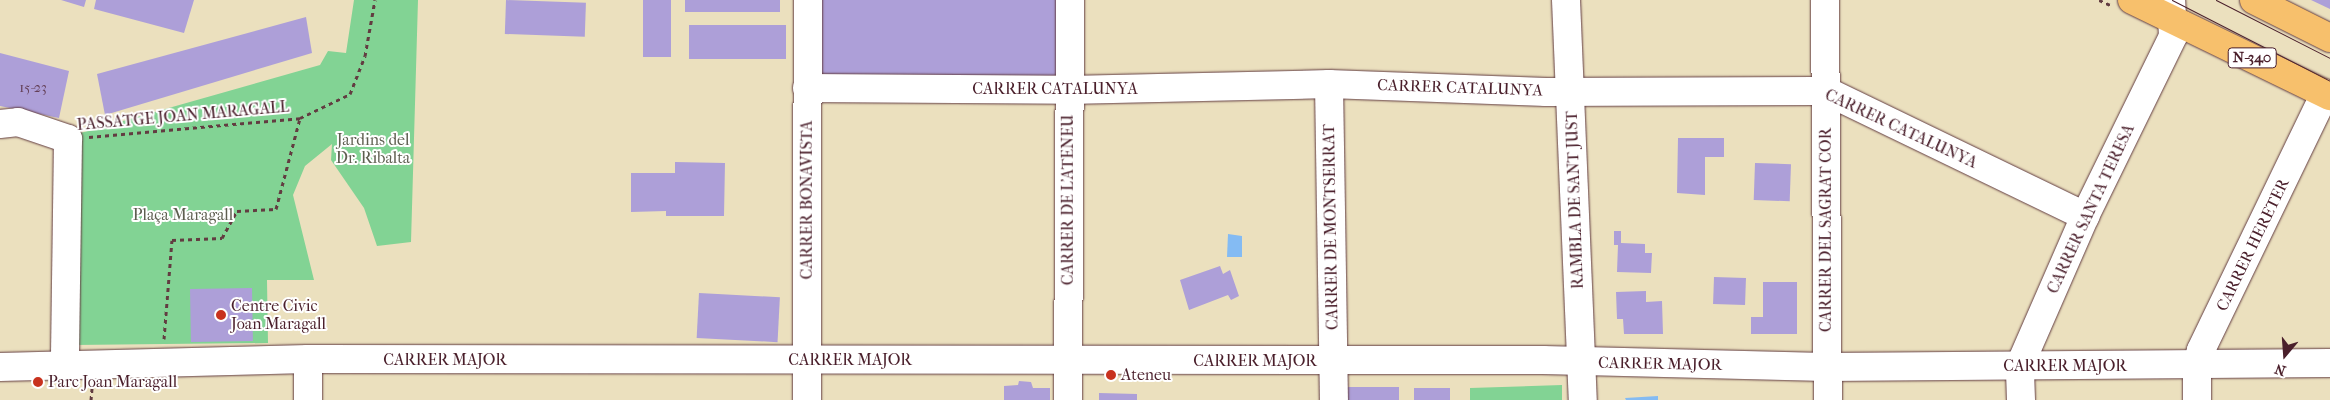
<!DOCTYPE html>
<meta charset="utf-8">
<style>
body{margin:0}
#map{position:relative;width:2330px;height:400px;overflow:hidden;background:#ebe0be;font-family:"IM FELL French Canon",serif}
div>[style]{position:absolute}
.green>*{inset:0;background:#82d394}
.water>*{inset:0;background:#84bbf3}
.building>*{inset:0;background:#ad9fd8;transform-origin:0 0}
.path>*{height:3px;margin-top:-1.5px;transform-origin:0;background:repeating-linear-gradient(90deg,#623c41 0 4px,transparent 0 8px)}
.roads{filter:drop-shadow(0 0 1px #623c41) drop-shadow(0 0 1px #623c41)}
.minor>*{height:28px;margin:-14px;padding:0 14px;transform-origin:14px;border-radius:14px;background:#fff}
.major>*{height:28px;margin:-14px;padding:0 14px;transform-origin:14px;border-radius:14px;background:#f7c06c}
.tram>*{height:1px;margin:-0.5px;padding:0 0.5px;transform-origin:0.5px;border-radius:0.5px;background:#4a1f2b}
.dots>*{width:14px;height:14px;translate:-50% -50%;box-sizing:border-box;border:2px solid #fff;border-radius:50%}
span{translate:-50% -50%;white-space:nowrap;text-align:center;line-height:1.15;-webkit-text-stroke:4px #fff;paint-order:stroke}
.number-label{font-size:14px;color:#633f56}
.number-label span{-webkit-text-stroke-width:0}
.shield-label span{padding:1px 4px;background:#fff;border:1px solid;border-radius:4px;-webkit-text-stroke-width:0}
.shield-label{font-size:15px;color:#4a1f2b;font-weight:700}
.street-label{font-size:16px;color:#4a1f2b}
.park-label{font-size:16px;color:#5e5e50}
.poi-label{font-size:16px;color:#4a1f2b}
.left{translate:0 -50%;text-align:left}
.north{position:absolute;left:2260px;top:330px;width:50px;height:50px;-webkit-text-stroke:4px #fff;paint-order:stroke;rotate:198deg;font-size:14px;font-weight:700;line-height:20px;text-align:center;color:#4a1f2b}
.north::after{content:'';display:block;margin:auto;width:18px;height:22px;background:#4a1f2b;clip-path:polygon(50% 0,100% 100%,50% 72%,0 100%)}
</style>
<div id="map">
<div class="green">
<i style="clip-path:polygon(354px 0,418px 0,411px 242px,377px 246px,364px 208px,331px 160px,332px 144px,305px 166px,293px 195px,314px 280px,267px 280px,268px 343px,74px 345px,77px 134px,320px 65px,328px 51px,346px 53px)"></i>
<i style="clip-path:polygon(1562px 385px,1562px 400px,1470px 400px,1470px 388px)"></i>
</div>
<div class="water">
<i style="clip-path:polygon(1228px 234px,1242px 236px,1242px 257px,1227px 257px)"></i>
<i style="clip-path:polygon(1658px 396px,1658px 400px,1626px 400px,1625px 398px)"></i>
</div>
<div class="building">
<i style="clip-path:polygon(61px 0,86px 0,84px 7px)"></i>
<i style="clip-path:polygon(96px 0,194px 0,184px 33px,94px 9px)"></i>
<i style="left:506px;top:0;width:80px;height:34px;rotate:2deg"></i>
<i style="left:643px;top:0;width:28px;height:57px"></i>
<i style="left:685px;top:0;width:95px;height:12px"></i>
<i style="left:822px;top:0;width:235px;height:79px"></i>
<i style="clip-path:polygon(2311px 0,2330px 0,2330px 9px)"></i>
<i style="clip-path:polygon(306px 17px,312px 53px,105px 115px,97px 74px)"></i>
<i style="left:689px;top:25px;width:97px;height:34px"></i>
<i style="clip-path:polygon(0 53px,69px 71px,59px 118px,0 106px)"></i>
<i style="clip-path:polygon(1678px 138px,1724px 138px,1724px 157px,1705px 157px,1705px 195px,1677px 193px)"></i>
<i style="clip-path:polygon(675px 162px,725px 163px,724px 216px,666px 216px,666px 211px,631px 212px,631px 173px,675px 173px)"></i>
<i style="left:1755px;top:163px;width:36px;height:37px;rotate:2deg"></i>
<i style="clip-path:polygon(1614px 231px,1621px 231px,1621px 243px,1645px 244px,1645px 253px,1652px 253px,1651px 273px,1617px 272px,1618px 245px,1614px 245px)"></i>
<i style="clip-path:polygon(1220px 266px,1223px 274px,1230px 270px,1239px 296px,1231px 300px,1228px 295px,1189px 310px,1180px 280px)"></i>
<i style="left:1714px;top:277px;width:32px;height:27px;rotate:2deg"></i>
<i style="clip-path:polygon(1763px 282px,1797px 282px,1797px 334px,1751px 334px,1751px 317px,1763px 317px)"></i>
<i style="left:252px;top:288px;width:53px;height:62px;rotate:89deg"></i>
<i style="clip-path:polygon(1646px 291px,1646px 302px,1662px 301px,1663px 334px,1624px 334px,1623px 319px,1617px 319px,1616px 292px)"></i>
<i style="left:699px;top:293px;width:81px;height:45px;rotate:3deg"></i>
<i style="clip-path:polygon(1019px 381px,1031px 382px,1033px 388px,1050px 388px,1050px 400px,1004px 400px,1004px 386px,1018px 385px)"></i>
<i style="left:1347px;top:387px;width:52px;height:13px"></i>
<i style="left:1414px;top:388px;width:36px;height:12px"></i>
<i style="clip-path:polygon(1099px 393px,1137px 394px,1137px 400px,1099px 400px)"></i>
</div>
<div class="path">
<i style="left:2099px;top:0;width:12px;rotate:24deg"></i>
<i style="left:89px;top:137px;width:212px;rotate:-5.1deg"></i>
<i style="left:300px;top:118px;width:55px;rotate:-25.6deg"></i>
<i style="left:350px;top:94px;width:41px;rotate:-68.5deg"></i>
<i style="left:365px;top:56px;width:57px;rotate:-79.9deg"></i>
<i style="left:164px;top:339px;width:99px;rotate:-85.4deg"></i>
<i style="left:172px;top:240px;width:50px;rotate:-2.3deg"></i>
<i style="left:222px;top:238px;width:31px;rotate:-61deg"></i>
<i style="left:237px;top:211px;width:39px;rotate:-3deg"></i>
<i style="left:276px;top:209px;width:94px;rotate:-75.2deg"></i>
<i style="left:91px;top:400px;width:12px;rotate:-85deg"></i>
</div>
<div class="roads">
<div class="minor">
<i style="left:1566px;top:0;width:400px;rotate:87.6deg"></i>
<i style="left:1825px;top:0;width:400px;rotate:89.6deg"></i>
<i style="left:1329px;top:84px;width:316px;rotate:89.1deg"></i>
<i style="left:807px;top:88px;width:261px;rotate:0.4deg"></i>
<i style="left:1068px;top:90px;width:261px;rotate:-1.3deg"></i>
<i style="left:1329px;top:84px;width:217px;rotate:2.1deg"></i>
<i style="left:1546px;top:92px;width:280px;rotate:-0.2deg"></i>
<i style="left:1826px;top:91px;width:288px;rotate:25.8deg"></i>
<i style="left:0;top:124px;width:18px;rotate:-6deg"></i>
<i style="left:18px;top:122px;width:53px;rotate:18.8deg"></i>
<i style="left:68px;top:139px;width:225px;rotate:90.8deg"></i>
<i style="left:308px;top:359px;width:41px;rotate:90deg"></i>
<i style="left:0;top:367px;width:308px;rotate:-1.5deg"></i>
<i style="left:308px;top:359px;width:1235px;rotate:0.05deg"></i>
<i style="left:1543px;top:360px;width:284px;rotate:1.4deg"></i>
<i style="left:1827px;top:367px;width:503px;rotate:-0.46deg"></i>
<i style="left:807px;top:400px;width:400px;rotate:-89.9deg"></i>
<i style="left:1068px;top:400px;width:400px;rotate:-89.7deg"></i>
<i style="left:2021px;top:400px;width:35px;rotate:-92deg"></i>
<i style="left:2020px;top:365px;width:163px;rotate:-66.4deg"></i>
<i style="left:2085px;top:216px;width:200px;rotate:-63.9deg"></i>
<i style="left:2173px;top:36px;width:36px;rotate:-93deg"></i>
<i style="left:2197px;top:400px;width:34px;rotate:-90deg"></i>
<i style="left:2197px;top:366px;width:16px;rotate:-76deg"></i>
<i style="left:2201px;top:350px;width:285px;rotate:-64.2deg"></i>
</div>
<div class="major">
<i style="left:2132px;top:0;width:220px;rotate:25.9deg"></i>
<i style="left:2254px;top:0;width:85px;rotate:26.6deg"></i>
</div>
</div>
<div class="tram">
<i style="left:2172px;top:0;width:178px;rotate:27.1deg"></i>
<i style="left:2216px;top:0;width:128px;rotate:27deg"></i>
</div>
<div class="dots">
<i style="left:221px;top:315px;background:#c8321e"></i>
<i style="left:1111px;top:375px;background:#c8321e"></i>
<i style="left:38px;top:382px;background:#c8321e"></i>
</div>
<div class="number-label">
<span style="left:33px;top:88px">15-23</span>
</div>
<div class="shield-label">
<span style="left:2252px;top:58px">N-340</span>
</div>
<div class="street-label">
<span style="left:1460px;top:88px;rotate:2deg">CARRER CATALUNYA</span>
<span style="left:1055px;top:89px">CARRER CATALUNYA</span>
<span style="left:183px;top:116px;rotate:-5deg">PASSATGE JOAN MARAGALL</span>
<span style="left:1901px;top:129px;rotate:25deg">CARRER CATALUNYA</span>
<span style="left:807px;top:200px;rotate:-90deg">CARRER BONAVISTA</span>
<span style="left:1068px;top:200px;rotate:-90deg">CARRER DE L'ATENEU</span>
<span style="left:1575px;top:200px;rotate:-92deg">RAMBLA DE SANT JUST</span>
<span style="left:2091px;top:209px;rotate:-65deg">CARRER SANTA TERESA</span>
<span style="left:1331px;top:227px;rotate:-91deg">CARRER DE MONTSERRAT</span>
<span style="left:1826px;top:230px;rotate:-90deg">CARRER DEL SAGRAT COR</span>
<span style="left:2253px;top:245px;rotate:-64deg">CARRER HERETER</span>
<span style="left:445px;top:360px">CARRER MAJOR</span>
<span style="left:850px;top:360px">CARRER MAJOR</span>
<span style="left:1255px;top:361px">CARRER MAJOR</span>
<span style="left:1660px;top:364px;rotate:1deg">CARRER MAJOR</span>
<span style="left:2065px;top:366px">CARRER MAJOR</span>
</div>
<div class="park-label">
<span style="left:373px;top:149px">Jardins del<br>Dr. Ribalta</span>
<span style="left:183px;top:215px">Plaça Maragall</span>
</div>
<div class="poi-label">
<span class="left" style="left:231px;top:315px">Centre Civic<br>Joan Maragall</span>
<span class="left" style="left:1121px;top:375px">Ateneu</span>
<span class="left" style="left:48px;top:382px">Parc Joan Maragall</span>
</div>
<div class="north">N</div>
</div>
